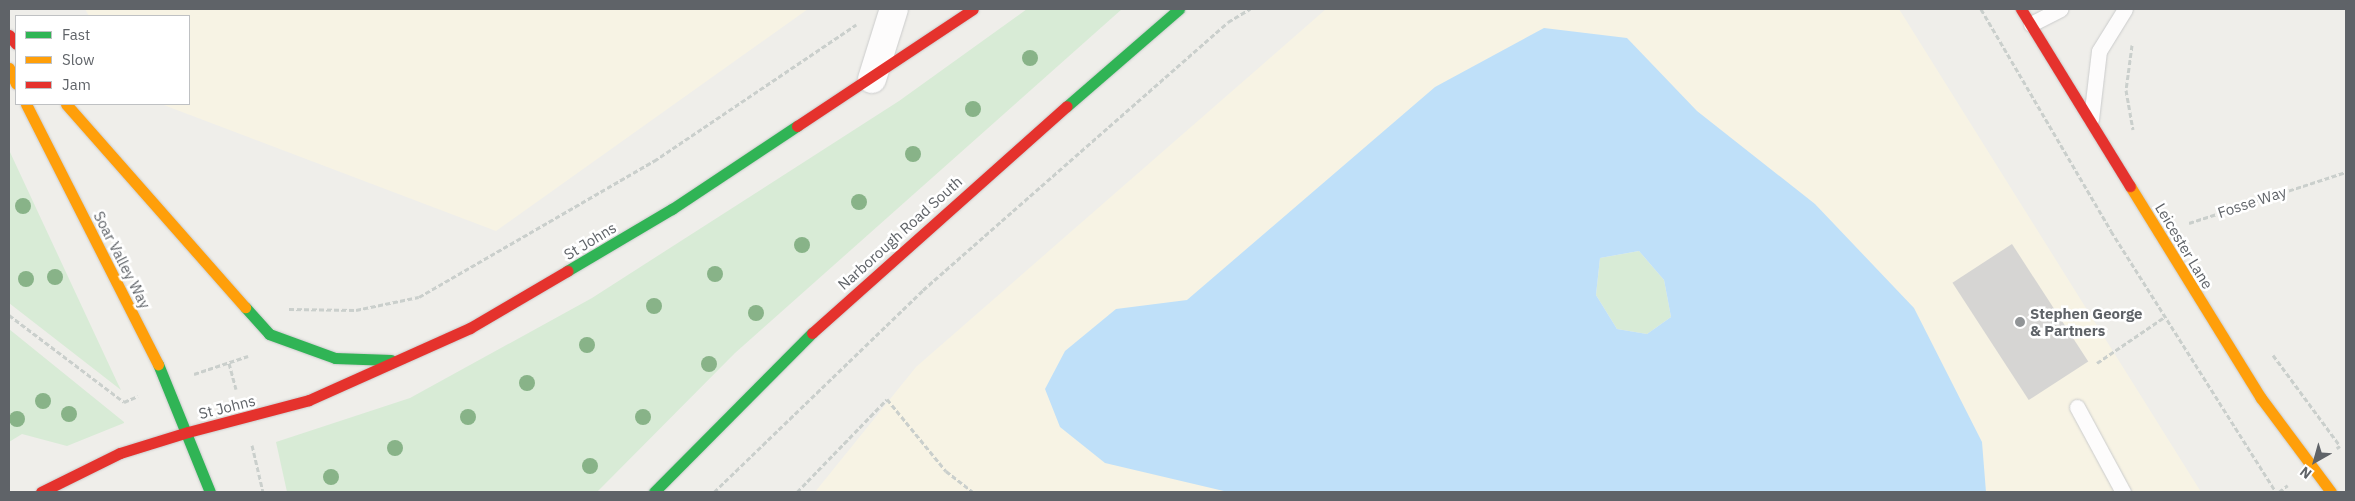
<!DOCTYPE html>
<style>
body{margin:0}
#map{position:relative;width:2355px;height:501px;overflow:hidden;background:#efeeea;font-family:"IBM Plex Sans",sans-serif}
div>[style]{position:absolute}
.commercial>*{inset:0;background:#f7f3e4}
.green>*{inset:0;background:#d8ebd6}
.water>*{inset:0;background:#bfe0f9}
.building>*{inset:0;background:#d6d5d3;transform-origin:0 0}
.path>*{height:3px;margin-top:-1.5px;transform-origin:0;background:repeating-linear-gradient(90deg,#cacfcc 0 5px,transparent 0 7.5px)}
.roads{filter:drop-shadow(0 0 1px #cbcccc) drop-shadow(0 0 1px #cbcccc)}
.lane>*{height:15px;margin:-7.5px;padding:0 7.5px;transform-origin:7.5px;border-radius:7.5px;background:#fdfcfc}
.street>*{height:28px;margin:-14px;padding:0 14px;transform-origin:14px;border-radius:14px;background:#fdfcfc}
.fast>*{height:11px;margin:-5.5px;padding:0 5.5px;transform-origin:5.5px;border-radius:5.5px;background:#30b455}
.slow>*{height:11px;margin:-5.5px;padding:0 5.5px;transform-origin:5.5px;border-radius:5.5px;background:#ff9f0a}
.jam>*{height:11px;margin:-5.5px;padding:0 5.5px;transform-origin:5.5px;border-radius:5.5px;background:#e5322d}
.trees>*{width:16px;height:16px;margin:-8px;border-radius:50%;background:#88b388}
.dots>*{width:14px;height:14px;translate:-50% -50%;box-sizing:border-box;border:2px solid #fff;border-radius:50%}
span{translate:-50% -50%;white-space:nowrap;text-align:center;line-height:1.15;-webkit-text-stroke:5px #fff;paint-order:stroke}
.street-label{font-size:15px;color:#5f6368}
.poi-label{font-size:15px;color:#5f6368;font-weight:700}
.left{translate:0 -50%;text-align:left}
.frame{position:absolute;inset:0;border:10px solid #5f6368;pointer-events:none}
.legend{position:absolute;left:15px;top:15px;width:175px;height:90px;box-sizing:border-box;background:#fff;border:1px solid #bfc1c3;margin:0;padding:6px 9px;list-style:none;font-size:15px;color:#5f6368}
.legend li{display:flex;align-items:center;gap:10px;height:25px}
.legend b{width:25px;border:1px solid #bfc1c3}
.north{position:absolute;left:2290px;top:436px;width:50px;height:50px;-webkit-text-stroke:4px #fff;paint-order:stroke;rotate:218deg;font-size:14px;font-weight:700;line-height:20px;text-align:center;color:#5f6368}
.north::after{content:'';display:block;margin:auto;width:18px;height:22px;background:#5f6368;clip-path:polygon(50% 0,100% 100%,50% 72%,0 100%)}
</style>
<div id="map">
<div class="commercial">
<i style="clip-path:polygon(85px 9px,808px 9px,496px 231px,161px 104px,189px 104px,189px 16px,89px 16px)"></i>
<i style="clip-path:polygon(1326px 9px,1899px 9px,2201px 492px,815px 492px,916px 367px)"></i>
</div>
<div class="green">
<i style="clip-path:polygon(1027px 9px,1122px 9px,735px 353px,597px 492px,287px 492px,276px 442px,410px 398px,592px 298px,899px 101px)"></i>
<i style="clip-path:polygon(9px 150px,118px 384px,121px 390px,9px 303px)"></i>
<i style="clip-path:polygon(1639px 251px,1664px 280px,1671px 317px,1647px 334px,1617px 329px,1596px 295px,1600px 258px)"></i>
<i style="clip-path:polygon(9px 329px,124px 422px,124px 423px,67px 446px,22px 434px,9px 442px)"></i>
</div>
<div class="water">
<i style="clip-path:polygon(evenodd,1544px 28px,1627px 38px,1697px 111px,1815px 204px,1914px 308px,1982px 442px,1986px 492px,1228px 492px,1105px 463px,1060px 427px,1045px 389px,1065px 351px,1116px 309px,1187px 300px,1435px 87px,1544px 28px,1639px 251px,1664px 280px,1671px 317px,1647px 334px,1617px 329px,1596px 295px,1600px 258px,1639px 251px)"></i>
</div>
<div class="building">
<i style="left:2012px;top:244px;width:140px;height:71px;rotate:57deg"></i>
</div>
<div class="path">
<i style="left:1981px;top:9px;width:257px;rotate:59.6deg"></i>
<i style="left:2111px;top:231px;width:309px;rotate:57.7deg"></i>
<i style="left:2132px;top:45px;width:45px;rotate:97.6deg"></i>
<i style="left:2126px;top:90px;width:40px;rotate:80deg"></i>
<i style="left:2189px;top:223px;width:165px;rotate:-18deg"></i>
<i style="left:289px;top:309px;width:67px;rotate:0.9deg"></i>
<i style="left:356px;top:310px;width:64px;rotate:-11.7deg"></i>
<i style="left:419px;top:297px;width:272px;rotate:-30.1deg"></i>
<i style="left:654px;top:161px;width:244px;rotate:-34deg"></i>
<i style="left:9px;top:315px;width:144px;rotate:37.1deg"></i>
<i style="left:124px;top:402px;width:15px;rotate:-23deg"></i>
<i style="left:2273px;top:355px;width:113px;rotate:53.6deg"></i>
<i style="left:2340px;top:446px;width:4px;rotate:146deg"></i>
<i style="left:229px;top:363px;width:27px;rotate:75deg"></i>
<i style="left:2097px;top:363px;width:83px;rotate:-34.3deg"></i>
<i style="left:194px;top:374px;width:57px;rotate:-18.4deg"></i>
<i style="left:252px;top:445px;width:48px;rotate:76.8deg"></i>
<i style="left:714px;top:492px;width:291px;rotate:-44deg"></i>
<i style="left:923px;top:290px;width:406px;rotate:-41.3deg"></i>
<i style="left:1228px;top:22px;width:26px;rotate:-31deg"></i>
<i style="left:797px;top:492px;width:129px;rotate:-45.9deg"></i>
<i style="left:887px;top:399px;width:93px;rotate:50.7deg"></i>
<i style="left:946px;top:471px;width:34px;rotate:38deg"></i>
<i style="left:2279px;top:492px;width:11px;rotate:-38deg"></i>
</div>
<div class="roads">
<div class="lane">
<i style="left:2031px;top:24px;width:33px;rotate:-27deg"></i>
<i style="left:2091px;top:119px;width:68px;rotate:-83.3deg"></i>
<i style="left:2099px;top:51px;width:49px;rotate:-58.2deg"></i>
<i style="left:2077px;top:407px;width:97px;rotate:61.6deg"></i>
</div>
<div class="street">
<i style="left:872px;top:79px;width:73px;rotate:-72.6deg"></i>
</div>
<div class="fast">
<i style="left:1067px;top:106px;width:148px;rotate:-40.9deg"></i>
<i style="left:567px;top:271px;width:122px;rotate:-30.6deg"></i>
<i style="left:672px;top:209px;width:150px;rotate:-33.6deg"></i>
<i style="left:245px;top:307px;width:36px;rotate:48deg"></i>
<i style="left:269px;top:334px;width:70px;rotate:20deg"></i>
<i style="left:335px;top:358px;width:56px;rotate:2deg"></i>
<i style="left:158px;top:364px;width:138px;rotate:67.9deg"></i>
<i style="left:654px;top:492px;width:224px;rotate:-45.2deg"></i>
</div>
<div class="slow">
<i style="left:9px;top:68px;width:17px;rotate:66deg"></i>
<i style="left:26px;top:104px;width:292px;rotate:63.1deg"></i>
<i style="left:66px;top:104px;width:271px;rotate:48.6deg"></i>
<i style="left:2130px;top:186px;width:249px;rotate:58.3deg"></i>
<i style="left:2261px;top:398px;width:117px;rotate:53.3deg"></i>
</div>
<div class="jam">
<i style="left:2021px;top:9px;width:208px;rotate:58.4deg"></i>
<i style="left:9px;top:35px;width:11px;rotate:52deg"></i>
<i style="left:797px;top:126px;width:211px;rotate:-33.6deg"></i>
<i style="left:812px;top:333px;width:341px;rotate:-41.7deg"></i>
<i style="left:188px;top:432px;width:125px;rotate:-14.8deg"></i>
<i style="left:309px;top:400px;width:176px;rotate:-24.1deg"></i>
<i style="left:470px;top:328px;width:113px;rotate:-30.4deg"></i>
<i style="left:41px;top:492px;width:88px;rotate:-26.3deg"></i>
<i style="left:120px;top:453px;width:71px;rotate:-17.2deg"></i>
</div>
</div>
<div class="trees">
<i style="left:1030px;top:58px"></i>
<i style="left:973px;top:109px"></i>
<i style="left:913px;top:154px"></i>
<i style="left:859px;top:202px"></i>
<i style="left:23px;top:206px"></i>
<i style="left:802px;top:245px"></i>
<i style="left:715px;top:274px"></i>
<i style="left:55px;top:277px"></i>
<i style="left:26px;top:279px"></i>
<i style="left:654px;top:306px"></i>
<i style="left:756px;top:313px"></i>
<i style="left:587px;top:345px"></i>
<i style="left:709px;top:364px"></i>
<i style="left:527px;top:383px"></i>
<i style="left:43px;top:401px"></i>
<i style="left:69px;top:414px"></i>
<i style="left:468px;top:417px"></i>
<i style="left:643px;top:417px"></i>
<i style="left:17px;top:419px"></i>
<i style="left:395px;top:448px"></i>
<i style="left:590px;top:466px"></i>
<i style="left:331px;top:477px"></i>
</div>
<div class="dots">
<i style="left:2020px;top:322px;background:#919496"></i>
</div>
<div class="street-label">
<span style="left:2252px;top:202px;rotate:-18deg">Fosse Way</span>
<span style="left:900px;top:233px;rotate:-42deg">Narborough Road South</span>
<span style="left:590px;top:241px;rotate:-31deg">St Johns</span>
<span style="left:2184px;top:246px;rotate:59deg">Leicester Lane</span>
<span style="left:122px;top:260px;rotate:63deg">Soar Valley Way</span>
<span style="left:227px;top:407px;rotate:-14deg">St Johns</span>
</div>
<div class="poi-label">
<span class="left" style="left:2030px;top:322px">Stephen George<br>&amp; Partners</span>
</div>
<div class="frame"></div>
<ul class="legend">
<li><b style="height:6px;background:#30b455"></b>Fast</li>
<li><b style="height:6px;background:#ff9f0a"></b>Slow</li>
<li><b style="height:6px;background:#e5322d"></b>Jam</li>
</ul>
<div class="north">N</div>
</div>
